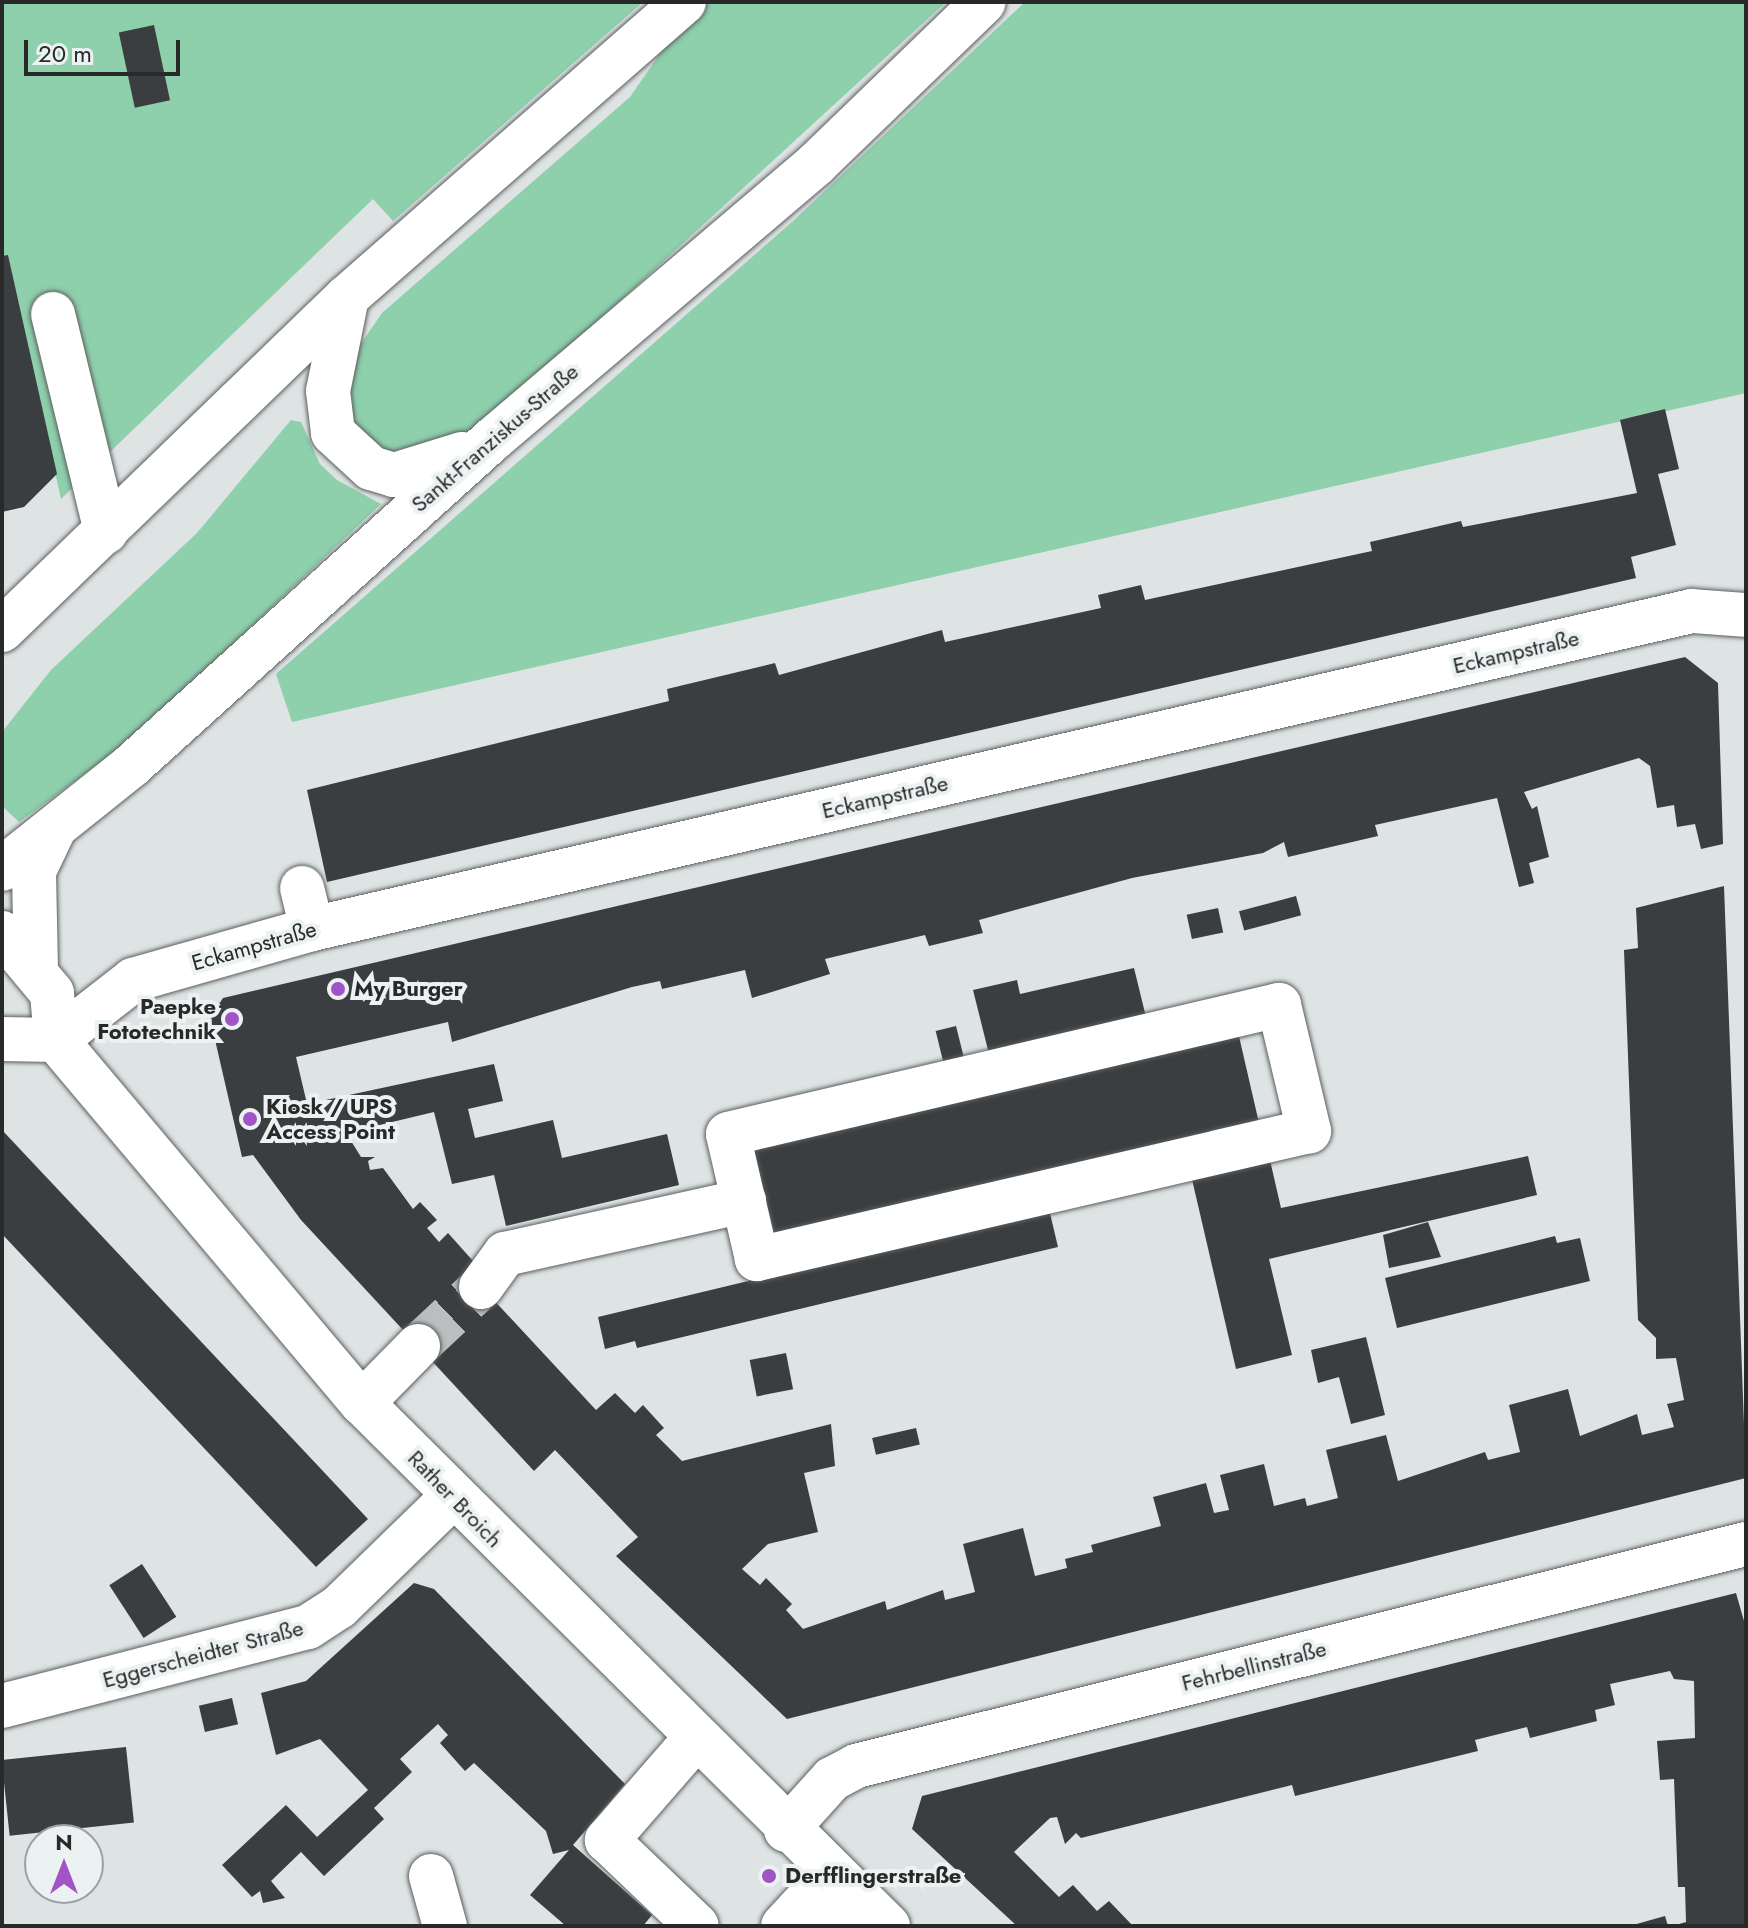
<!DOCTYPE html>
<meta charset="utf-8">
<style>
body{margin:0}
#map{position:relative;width:1748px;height:1928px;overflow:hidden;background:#dee3e4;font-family:Jost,sans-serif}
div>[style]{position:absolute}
.green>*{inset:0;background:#8ecfac}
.building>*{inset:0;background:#3b3e40;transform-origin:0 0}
.minor-tunnel>*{height:44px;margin-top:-22px;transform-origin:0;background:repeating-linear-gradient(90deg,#babebf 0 44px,transparent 0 66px)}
.roads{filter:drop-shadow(0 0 2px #5b5f5f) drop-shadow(0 0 2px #5b5f5f)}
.minor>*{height:44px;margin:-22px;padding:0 22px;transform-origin:22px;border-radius:22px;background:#fff}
.major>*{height:44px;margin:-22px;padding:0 22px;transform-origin:22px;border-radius:22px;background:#fff}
.dots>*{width:22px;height:22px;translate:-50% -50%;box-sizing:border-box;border:4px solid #ecf1f1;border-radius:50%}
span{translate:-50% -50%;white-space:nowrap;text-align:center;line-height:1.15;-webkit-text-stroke:8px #ecf1f1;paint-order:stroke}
.street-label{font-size:22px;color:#282a2a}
.poi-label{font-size:22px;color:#282a2a;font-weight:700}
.left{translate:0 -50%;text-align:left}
.right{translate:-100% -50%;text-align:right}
.frame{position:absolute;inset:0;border:4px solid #282a2a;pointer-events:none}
.north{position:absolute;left:24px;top:1824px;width:80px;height:80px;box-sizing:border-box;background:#ecf1f1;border:2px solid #9ea1a1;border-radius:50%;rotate:0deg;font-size:22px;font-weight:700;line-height:32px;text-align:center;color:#282a2a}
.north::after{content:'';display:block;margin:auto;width:28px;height:36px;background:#a054c5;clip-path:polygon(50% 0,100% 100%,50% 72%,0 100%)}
.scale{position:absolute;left:24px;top:40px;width:156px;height:36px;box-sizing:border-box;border:4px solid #282a2a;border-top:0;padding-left:10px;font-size:24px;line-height:28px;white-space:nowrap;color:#282a2a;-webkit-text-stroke:6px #ecf1f1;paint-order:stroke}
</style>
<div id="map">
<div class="green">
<i style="clip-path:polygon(2px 2px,643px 2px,393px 221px,373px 199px,61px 499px,8px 256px,2px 257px)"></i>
<i style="clip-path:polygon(706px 2px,946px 2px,464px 444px,394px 462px,348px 431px,343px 370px,382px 313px,630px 97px,679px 26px)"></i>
<i style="clip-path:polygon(1025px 2px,1746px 2px,1746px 393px,292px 722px,276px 674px,792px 222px)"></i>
<i style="clip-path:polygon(291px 420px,301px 422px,320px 464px,337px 480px,381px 504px,131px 740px,19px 822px,2px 806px,2px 732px,51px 670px,197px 533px)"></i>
</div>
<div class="building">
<i style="left:154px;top:25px;width:77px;height:36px;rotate:78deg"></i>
<i style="clip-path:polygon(8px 255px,57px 474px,24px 507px,2px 512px,2px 256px)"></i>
<i style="clip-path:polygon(1665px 409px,1679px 469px,1658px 474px,1676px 545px,1631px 557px,1636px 578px,327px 882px,307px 790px,669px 701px,667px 689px,775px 663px,779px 675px,942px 630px,945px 642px,1101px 608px,1098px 595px,1141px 585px,1145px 600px,1372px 551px,1370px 542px,1461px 521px,1463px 527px,1637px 493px,1620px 420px)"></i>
<i style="clip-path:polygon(1685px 657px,1718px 683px,1723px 844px,1701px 849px,1695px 824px,1677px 827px,1674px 805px,1657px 808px,1650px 766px,1639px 758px,1524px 792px,1532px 809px,1537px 806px,1549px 857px,1529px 863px,1534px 883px,1519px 887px,1497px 798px,1375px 825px,1378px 836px,1288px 857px,1284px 842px,1263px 853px,1132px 878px,979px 920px,983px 933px,929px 946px,925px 935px,825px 959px,830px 974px,752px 998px,745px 970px,662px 989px,660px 981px,632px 987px,452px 1042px,448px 1022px,296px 1057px,307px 1104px,494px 1064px,503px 1101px,468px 1109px,475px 1138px,553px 1120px,562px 1158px,667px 1134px,679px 1185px,506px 1226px,494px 1175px,452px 1184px,434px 1112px,346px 1133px,361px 1157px,375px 1157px,368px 1161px,370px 1170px,383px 1168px,413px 1209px,420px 1202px,437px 1220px,427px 1228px,439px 1242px,448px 1233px,482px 1271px,490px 1296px,596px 1410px,615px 1393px,635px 1413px,643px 1405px,664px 1428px,656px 1435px,682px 1461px,831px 1424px,835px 1466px,804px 1473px,818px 1532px,768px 1544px,742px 1569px,760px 1585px,766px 1578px,792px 1604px,786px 1610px,803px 1629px,885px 1601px,887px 1610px,943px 1590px,945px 1600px,975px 1592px,963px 1544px,1023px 1528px,1035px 1576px,1067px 1568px,1065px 1559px,1093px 1552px,1091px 1545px,1161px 1526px,1153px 1497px,1206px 1483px,1214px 1513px,1229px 1510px,1220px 1475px,1264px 1464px,1274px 1506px,1305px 1498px,1307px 1506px,1338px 1498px,1326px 1450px,1386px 1435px,1398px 1481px,1485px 1452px,1488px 1460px,1520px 1452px,1509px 1405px,1568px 1389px,1580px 1436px,1637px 1414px,1642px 1435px,1674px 1427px,1667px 1404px,1684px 1400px,1676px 1358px,1656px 1359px,1656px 1338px,1638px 1320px,1624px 950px,1638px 948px,1636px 908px,1724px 886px,1746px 1478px,787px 1719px,616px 1556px,638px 1537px,555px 1450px,534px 1471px,301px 1220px,253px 1155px,242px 1157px,210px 1018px,223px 998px)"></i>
<i style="left:1296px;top:896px;width:20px;height:59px;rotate:75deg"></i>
<i style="left:1218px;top:908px;width:25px;height:32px;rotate:78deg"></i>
<i style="clip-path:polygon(1134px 968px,1147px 1021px,990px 1058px,973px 990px,1017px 980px,1020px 994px)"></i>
<i style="left:956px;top:1026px;width:40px;height:21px;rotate:76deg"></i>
<i style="left:1238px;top:1032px;width:98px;height:505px;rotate:77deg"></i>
<i style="clip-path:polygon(2px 1130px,368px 1519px,316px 1567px,2px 1234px)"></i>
<i style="clip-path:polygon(1269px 1156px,1281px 1208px,1528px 1156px,1537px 1195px,1269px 1259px,1292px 1355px,1236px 1369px,1191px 1175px)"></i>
<i style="clip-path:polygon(1049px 1209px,1058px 1247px,637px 1348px,635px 1341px,605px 1349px,598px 1317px)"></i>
<i style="clip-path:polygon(1428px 1222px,1441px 1257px,1389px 1268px,1383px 1235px)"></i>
<i style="clip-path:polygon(1555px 1236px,1557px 1243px,1580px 1238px,1590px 1281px,1397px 1328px,1385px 1278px)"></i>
<i style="clip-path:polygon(1366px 1337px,1385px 1415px,1351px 1424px,1339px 1377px,1318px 1383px,1311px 1350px)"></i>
<i style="left:786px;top:1353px;width:37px;height:37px;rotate:79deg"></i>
<i style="left:916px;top:1428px;width:17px;height:45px;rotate:77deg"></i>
<i style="left:142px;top:1564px;width:63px;height:39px;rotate:57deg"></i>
<i style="clip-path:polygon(414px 1583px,434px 1589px,625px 1784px,573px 1845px,652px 1915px,643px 1926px,566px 1926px,530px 1895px,569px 1850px,553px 1854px,546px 1831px,474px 1763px,465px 1771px,440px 1743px,448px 1735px,438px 1724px,400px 1759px,412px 1772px,374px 1808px,384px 1819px,324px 1876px,301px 1852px,271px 1881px,285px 1898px,263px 1903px,260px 1891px,252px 1897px,222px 1865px,286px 1805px,317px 1837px,368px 1790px,320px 1739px,276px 1755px,261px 1693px,306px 1681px)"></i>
<i style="clip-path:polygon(1736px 1593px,1746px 1628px,1746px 1926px,1672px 1926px,1686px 1922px,1685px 1887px,1678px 1887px,1674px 1779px,1660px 1780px,1657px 1741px,1695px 1738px,1694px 1681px,1674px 1679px,1670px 1671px,1610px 1684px,1615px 1705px,1595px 1710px,1597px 1721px,1530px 1738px,1527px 1727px,1475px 1740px,1478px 1751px,1295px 1796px,1292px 1785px,1081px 1838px,1076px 1833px,1065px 1844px,1057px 1817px,1050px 1818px,1014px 1852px,1059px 1897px,1073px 1885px,1097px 1911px,1109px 1901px,1133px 1926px,1017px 1926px,912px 1829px,922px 1796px)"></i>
<i style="left:232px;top:1698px;width:27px;height:34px;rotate:77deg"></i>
<i style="left:126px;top:1747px;width:76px;height:125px;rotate:84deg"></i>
<i style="clip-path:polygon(1665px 1916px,1668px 1926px,1633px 1926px,1633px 1925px)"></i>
</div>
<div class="minor-tunnel">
<i style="left:418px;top:1346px;width:86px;rotate:-43.1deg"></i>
</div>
<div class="roads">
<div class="minor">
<i style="left:53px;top:314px;width:224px;rotate:76.3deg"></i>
<i style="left:302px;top:888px;width:42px;rotate:76.3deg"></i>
<i style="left:1279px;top:1005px;width:130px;rotate:76.6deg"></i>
<i style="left:1309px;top:1131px;width:567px;rotate:166.94deg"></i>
<i style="left:757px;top:1259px;width:128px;rotate:-103.1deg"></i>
<i style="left:728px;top:1134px;width:566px;rotate:-13.18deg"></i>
<i style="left:56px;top:1040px;width:98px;rotate:-37.9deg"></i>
<i style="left:133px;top:980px;width:186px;rotate:-15.9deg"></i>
<i style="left:312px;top:929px;width:1416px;rotate:-12.98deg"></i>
<i style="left:1692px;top:611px;width:54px;rotate:4.2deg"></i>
<i style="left:481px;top:1287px;width:41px;rotate:-54deg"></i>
<i style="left:505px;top:1254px;width:245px;rotate:-12.5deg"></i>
<i style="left:362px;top:1403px;width:80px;rotate:-45.5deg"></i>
<i style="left:2px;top:1706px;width:316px;rotate:-14.5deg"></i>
<i style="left:308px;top:1627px;width:37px;rotate:-33deg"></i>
<i style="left:339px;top:1607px;width:158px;rotate:-44.2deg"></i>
<i style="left:694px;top:1740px;width:133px;rotate:131deg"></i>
<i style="left:607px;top:1840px;width:124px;rotate:43.7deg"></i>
<i style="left:786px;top:1830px;width:69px;rotate:-48deg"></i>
<i style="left:832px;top:1779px;width:27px;rotate:-28deg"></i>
<i style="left:856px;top:1766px;width:917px;rotate:-14.01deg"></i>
<i style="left:431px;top:1876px;width:52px;rotate:74.4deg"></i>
<i style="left:783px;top:1926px;width:72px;rotate:-47.2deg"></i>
<i style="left:826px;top:1926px;width:42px;rotate:-45deg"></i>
</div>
<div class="major">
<i style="left:347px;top:297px;width:96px;rotate:101.4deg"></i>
<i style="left:328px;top:391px;width:42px;rotate:83.2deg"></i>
<i style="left:333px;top:433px;width:52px;rotate:42.6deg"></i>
<i style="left:371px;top:468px;width:24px;rotate:17deg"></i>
<i style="left:394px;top:475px;width:71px;rotate:-17.2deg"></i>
<i style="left:2px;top:630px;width:479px;rotate:-44deg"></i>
<i style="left:347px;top:297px;width:448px;rotate:-41.2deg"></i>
<i style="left:2px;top:869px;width:165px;rotate:-38.6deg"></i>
<i style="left:131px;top:766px;width:488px;rotate:-42.1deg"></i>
<i style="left:493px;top:439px;width:424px;rotate:-40.4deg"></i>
<i style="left:816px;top:164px;width:233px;rotate:-44deg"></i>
<i style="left:2px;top:933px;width:78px;rotate:50.2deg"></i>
<i style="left:52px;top:993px;width:47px;rotate:85.1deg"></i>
<i style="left:56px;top:1040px;width:475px;rotate:49.9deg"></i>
<i style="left:362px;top:1403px;width:742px;rotate:44.84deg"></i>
<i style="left:36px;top:969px;width:98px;rotate:-91.2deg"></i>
<i style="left:34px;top:871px;width:47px;rotate:-64.5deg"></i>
<i style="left:2px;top:1039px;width:54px;rotate:1.1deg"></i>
</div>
</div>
<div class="dots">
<i style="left:338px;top:989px;background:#a054c5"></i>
<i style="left:232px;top:1019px;background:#a054c5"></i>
<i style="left:250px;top:1119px;background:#a054c5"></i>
<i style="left:769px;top:1876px;background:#a054c5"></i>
</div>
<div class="street-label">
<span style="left:495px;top:438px;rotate:-41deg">Sankt-Franziskus-Straße</span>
<span style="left:1516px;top:652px;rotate:-13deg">Eckampstraße</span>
<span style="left:885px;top:797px;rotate:-13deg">Eckampstraße</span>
<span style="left:254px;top:946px;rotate:-16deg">Eckampstraße</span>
<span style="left:455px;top:1499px;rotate:46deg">Rather Broich</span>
<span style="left:203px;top:1654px;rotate:-15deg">Eggerscheidter Straße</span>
<span style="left:1254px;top:1666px;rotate:-14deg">Fehrbellinstraße</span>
</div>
<div class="poi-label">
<span class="left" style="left:354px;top:989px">My Burger</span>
<span class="right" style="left:216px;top:1019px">Paepke<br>Fototechnik</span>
<span class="left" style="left:266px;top:1119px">Kiosk / UPS<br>Access Point</span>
<span class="left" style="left:785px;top:1876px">Derfflingerstraße</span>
</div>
<div class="frame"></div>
<div class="north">N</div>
<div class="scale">20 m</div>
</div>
